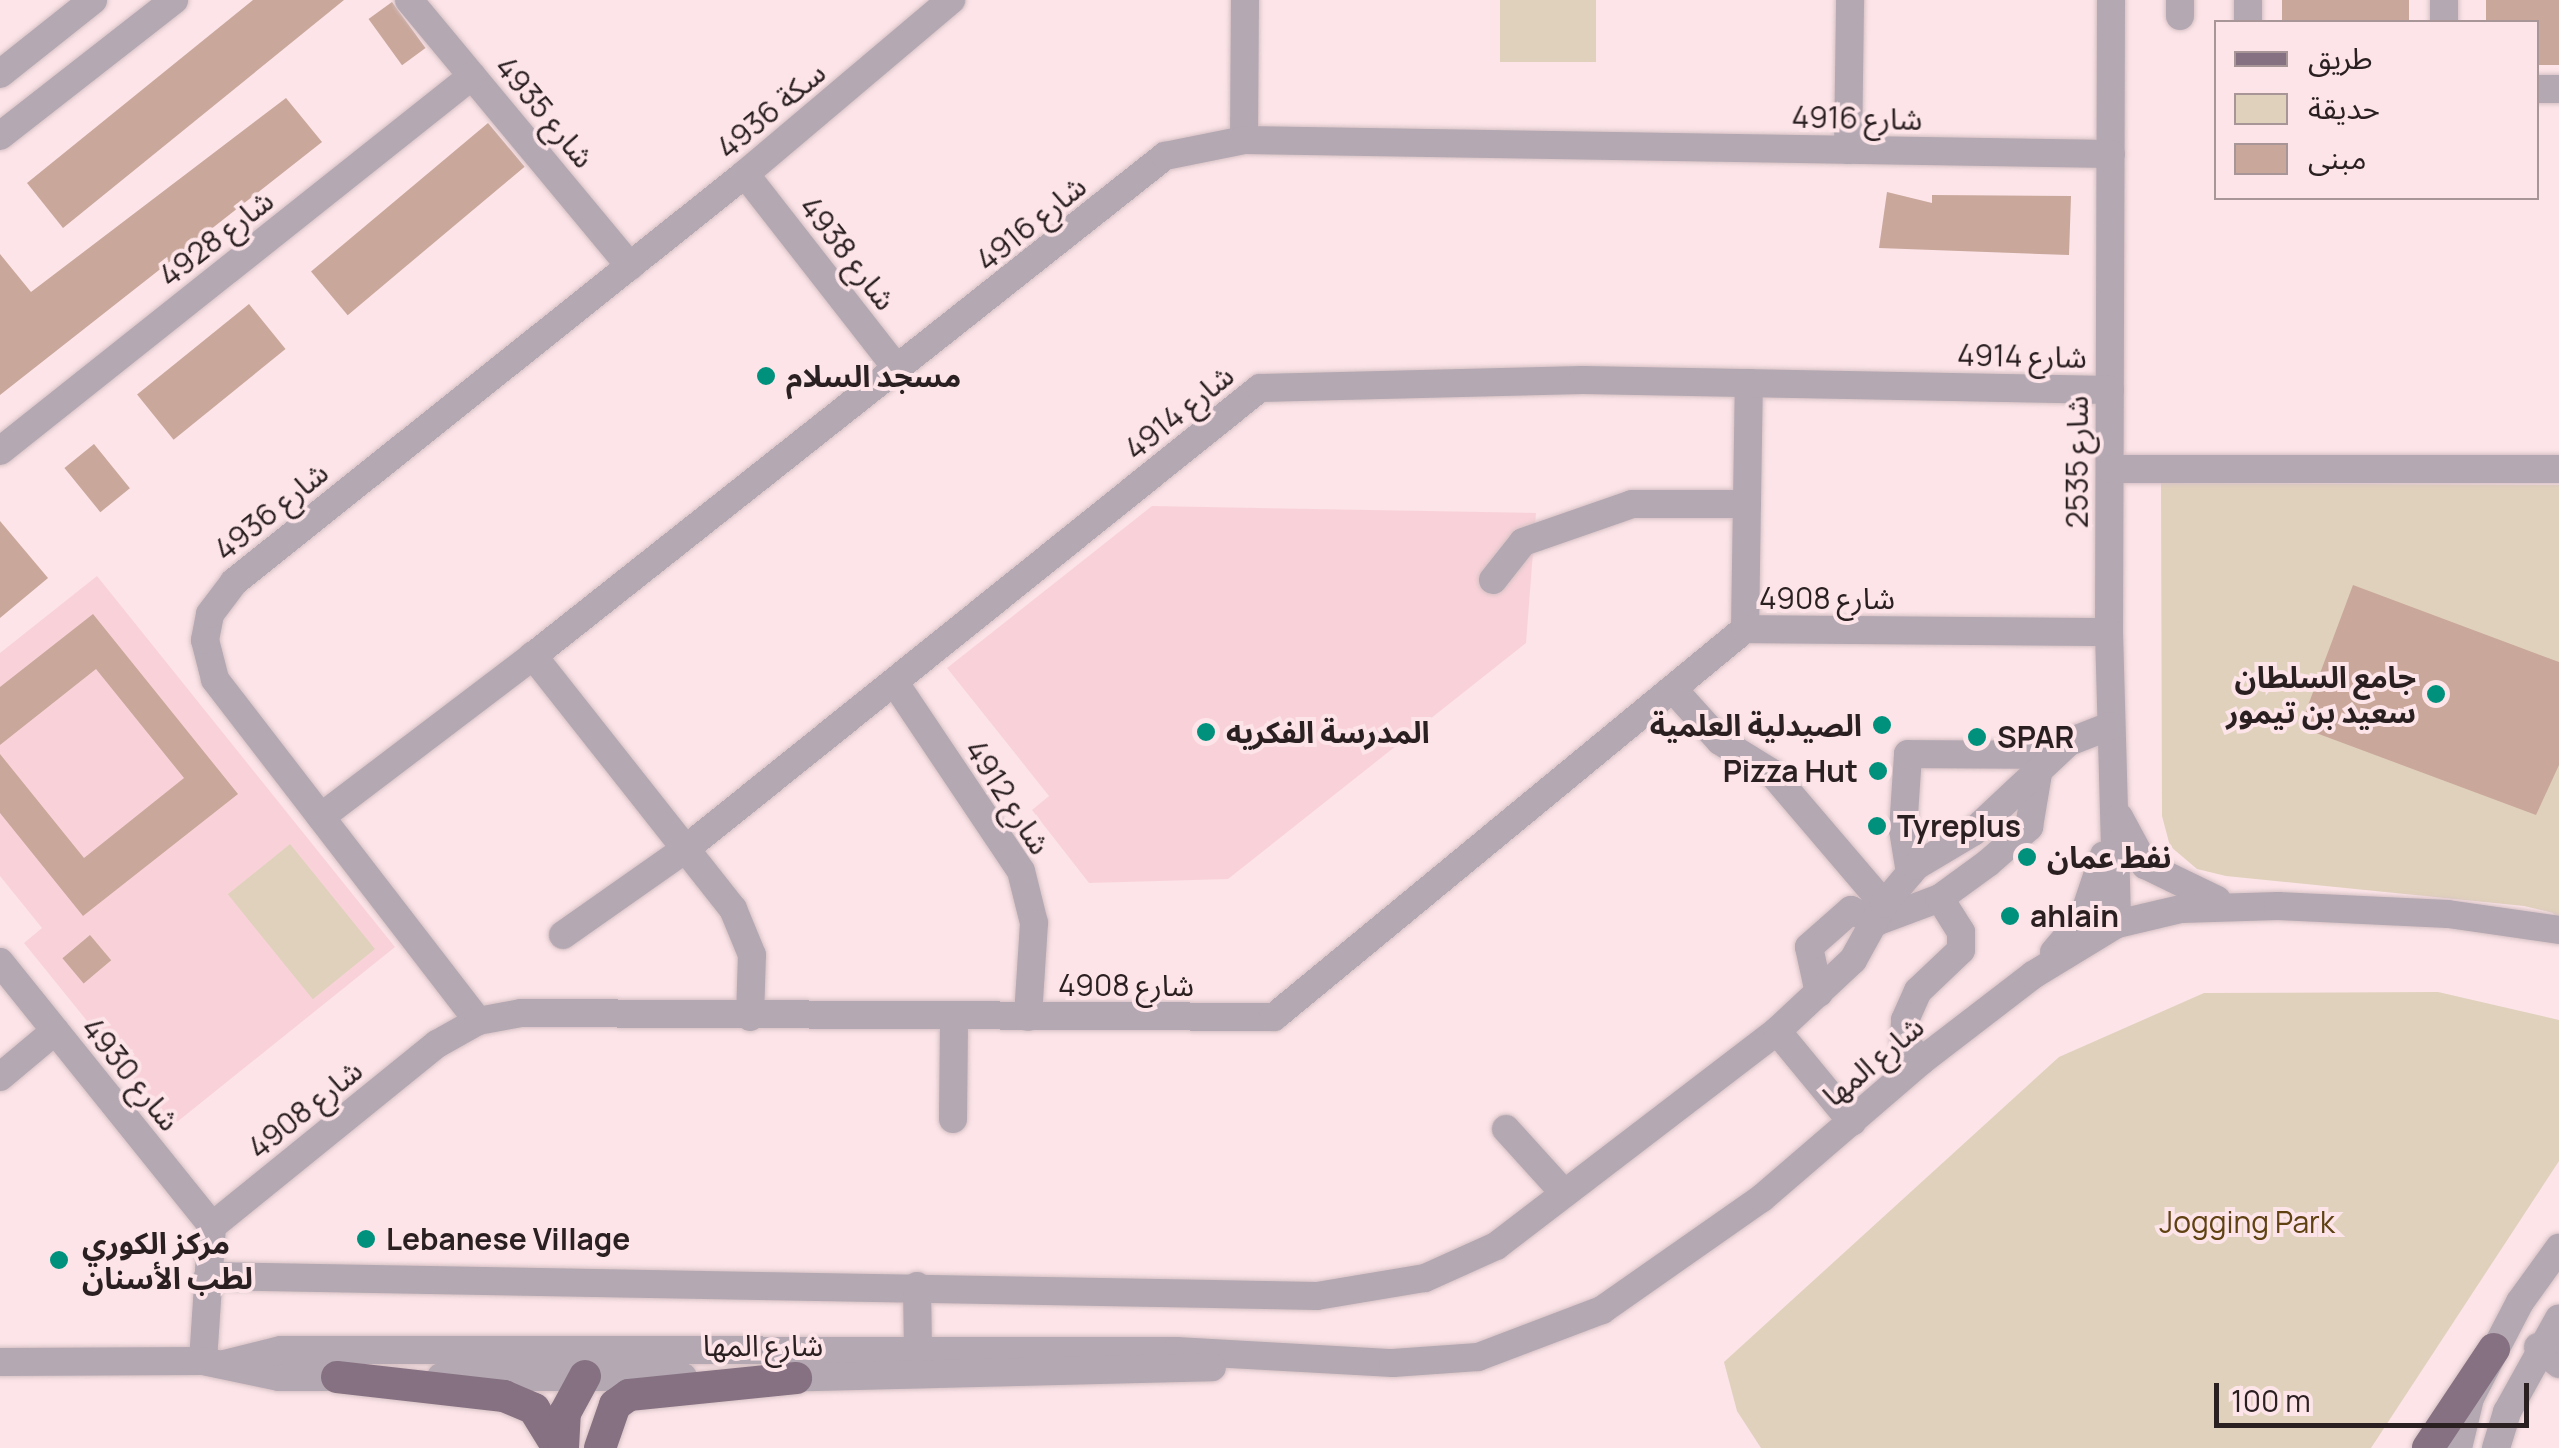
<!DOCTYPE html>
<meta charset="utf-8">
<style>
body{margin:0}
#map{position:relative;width:2559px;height:1448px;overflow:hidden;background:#fce4e8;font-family:Manrope,"Noto Sans Arabic",sans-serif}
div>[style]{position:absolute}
.built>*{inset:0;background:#f9d2d9}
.green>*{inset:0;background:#e0d1bc;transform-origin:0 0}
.building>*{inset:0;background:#c9a79b;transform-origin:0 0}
.roads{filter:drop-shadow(0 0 2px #d6c1c4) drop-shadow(0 0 2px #d6c1c4)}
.minor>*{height:28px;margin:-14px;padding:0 14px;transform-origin:14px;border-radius:14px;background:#b4a8b2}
.major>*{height:32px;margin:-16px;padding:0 16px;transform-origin:16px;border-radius:16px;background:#867182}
.dots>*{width:28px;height:28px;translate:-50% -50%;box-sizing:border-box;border:5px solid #fce4e8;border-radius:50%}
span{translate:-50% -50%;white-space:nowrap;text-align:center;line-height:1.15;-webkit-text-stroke:8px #fce4e8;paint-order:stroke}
.street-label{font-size:30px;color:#2a1f21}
.poi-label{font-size:30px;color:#2a1f21;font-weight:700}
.left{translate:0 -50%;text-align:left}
.right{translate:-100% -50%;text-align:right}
.park-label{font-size:30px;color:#5f4112}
.legend{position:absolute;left:2214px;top:20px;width:325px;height:180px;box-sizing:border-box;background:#fce4e8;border:2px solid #a89598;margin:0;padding:12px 18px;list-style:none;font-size:30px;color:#2a1f21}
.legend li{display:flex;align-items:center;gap:20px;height:50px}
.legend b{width:50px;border:2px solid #a89598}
.scale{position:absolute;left:2214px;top:1383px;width:315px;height:45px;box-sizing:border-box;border:5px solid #2a1f21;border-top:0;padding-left:12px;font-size:30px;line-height:35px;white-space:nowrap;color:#2a1f21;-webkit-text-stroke:8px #fce4e8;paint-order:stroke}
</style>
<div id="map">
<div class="built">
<i style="clip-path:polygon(1152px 506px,1536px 513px,1526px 643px,1228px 879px,1089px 883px,1032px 810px,1049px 796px,947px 668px)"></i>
<i style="clip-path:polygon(97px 576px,395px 947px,172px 1126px,24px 943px,42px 928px,0 876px,0 653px)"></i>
</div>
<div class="green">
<i style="left:1500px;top:0;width:96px;height:62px"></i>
<i style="clip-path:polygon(2161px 483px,2559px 485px,2559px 922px,2553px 913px,2524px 906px,2226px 876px,2197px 869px,2170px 846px,2162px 816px)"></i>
<i style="left:290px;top:844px;width:135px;height:80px;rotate:51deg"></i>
<i style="clip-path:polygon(2438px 992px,2559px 1020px,2559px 1161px,2371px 1448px,1761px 1448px,1737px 1411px,1724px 1362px,2059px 1057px,2204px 993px)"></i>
</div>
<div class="building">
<i style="clip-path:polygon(253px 0,344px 0,63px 228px,27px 183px)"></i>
<i style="left:2282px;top:0;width:127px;height:22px"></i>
<i style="clip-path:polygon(2486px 0,2559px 0,2559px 65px,2536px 65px,2536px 22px,2486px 22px)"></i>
<i style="left:392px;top:2px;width:57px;height:29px;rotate:54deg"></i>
<i style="clip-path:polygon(286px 98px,322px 142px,0 395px,0 254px,31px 292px)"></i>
<i style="left:488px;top:123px;width:57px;height:231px;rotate:50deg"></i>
<i style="clip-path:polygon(1887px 192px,1932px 203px,1932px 195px,2071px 196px,2069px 255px,1879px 248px)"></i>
<i style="left:249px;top:304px;width:58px;height:144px;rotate:51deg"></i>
<i style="left:94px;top:444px;width:57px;height:38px;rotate:51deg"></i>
<i style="clip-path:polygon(0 521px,48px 578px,0 618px)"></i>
<i style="clip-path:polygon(2353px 585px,2559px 662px,2559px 765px,2536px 815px,2300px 727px)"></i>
<i style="clip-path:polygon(93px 614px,238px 794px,83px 916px,0 813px,0 754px,84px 858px,184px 778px,96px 669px,0 745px,0 687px)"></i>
<i style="left:90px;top:935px;width:33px;height:36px;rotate:50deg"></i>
</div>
<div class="roads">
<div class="minor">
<i style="left:409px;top:0;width:346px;rotate:50.3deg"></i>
<i style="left:2111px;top:0;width:632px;rotate:90.18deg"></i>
<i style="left:2109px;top:632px;width:292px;rotate:88.4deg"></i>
<i style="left:2180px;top:0;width:16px;rotate:90deg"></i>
<i style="left:2248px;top:0;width:22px;rotate:90deg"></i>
<i style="left:2444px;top:0;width:22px;rotate:90deg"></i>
<i style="left:0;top:74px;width:119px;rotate:-38.5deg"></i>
<i style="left:2536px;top:89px;width:23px"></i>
<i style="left:0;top:136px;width:221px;rotate:-38deg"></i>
<i style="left:1244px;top:140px;width:140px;rotate:-89.6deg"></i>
<i style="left:1848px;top:150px;width:150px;rotate:-89.2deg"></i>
<i style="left:745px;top:174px;width:250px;rotate:52deg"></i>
<i style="left:0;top:451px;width:603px;rotate:-38.47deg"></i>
<i style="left:2110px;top:469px;width:449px"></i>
<i style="left:1493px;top:580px;width:48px;rotate:-51.7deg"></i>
<i style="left:1523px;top:542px;width:115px;rotate:-19.2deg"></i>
<i style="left:1632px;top:504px;width:115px"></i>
<i style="left:1745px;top:629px;width:246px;rotate:-89.1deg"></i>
<i style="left:895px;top:683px;width:226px;rotate:56.2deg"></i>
<i style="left:1021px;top:871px;width:54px;rotate:76deg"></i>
<i style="left:1034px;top:923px;width:94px;rotate:93.7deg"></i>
<i style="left:1673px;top:689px;width:70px;rotate:47.9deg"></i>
<i style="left:1720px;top:741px;width:61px;rotate:31.6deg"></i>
<i style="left:1772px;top:773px;width:172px;rotate:49.5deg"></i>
<i style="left:321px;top:817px;width:266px;rotate:-37.2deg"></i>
<i style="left:2119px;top:817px;width:55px;rotate:61.6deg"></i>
<i style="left:2145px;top:865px;width:80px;rotate:25.9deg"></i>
<i style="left:1910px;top:873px;width:44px;rotate:-99.2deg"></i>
<i style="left:1903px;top:830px;width:76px;rotate:-86.2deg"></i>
<i style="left:1908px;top:754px;width:145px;rotate:0.4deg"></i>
<i style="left:563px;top:935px;width:153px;rotate:-35.1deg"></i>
<i style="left:688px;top:847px;width:733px;rotate:-38.75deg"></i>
<i style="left:1260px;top:388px;width:323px;rotate:-1.4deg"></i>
<i style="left:1583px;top:380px;width:527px;rotate:1.09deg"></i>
<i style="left:2054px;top:952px;width:45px;rotate:-49.5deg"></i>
<i style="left:2083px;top:918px;width:66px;rotate:-71.6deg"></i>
<i style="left:0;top:962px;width:339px;rotate:51.2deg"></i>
<i style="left:1819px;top:993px;width:47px;rotate:-102.3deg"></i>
<i style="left:1809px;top:947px;width:56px;rotate:-41.4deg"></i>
<i style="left:1851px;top:910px;width:28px;rotate:26deg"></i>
<i style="left:1876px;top:922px;width:68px;rotate:-20.6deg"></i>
<i style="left:1940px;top:898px;width:59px;rotate:-36.1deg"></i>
<i style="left:1988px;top:863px;width:55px;rotate:-41.3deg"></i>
<i style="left:2029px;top:827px;width:61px;rotate:-80.5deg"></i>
<i style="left:750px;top:1017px;width:62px;rotate:-88.2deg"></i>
<i style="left:752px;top:955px;width:50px;rotate:-112.4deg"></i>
<i style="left:733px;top:909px;width:323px;rotate:-128.3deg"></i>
<i style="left:533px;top:656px;width:806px;rotate:-38.35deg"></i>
<i style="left:1165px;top:156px;width:81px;rotate:-11.4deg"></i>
<i style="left:1244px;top:140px;width:867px;rotate:0.93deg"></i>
<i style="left:478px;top:1021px;width:431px;rotate:-127.6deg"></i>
<i style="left:215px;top:679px;width:40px;rotate:-104.4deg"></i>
<i style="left:205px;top:640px;width:26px;rotate:-79deg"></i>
<i style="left:210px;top:614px;width:40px;rotate:-53deg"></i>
<i style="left:234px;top:582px;width:654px;rotate:-38.61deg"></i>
<i style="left:745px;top:174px;width:270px;rotate:-40.2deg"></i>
<i style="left:1777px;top:1031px;width:118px;rotate:50.5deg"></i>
<i style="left:1921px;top:1061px;width:26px;rotate:-130deg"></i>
<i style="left:1904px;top:1041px;width:21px;rotate:-87deg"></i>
<i style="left:1905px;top:1020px;width:32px;rotate:-66deg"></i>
<i style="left:1918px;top:991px;width:59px;rotate:-43.6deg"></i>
<i style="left:1961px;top:950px;width:18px;rotate:-90deg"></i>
<i style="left:1961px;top:932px;width:40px;rotate:-122deg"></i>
<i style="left:0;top:1077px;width:72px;rotate:-39.9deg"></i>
<i style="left:953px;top:1119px;width:102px;rotate:-89.4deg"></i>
<i style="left:1506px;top:1129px;width:86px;rotate:47.8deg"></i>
<i style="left:208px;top:1276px;width:1109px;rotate:1.03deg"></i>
<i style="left:1317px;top:1296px;width:109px;rotate:-9.5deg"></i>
<i style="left:1425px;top:1278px;width:78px;rotate:-24.3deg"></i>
<i style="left:1496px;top:1246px;width:354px;rotate:-37.4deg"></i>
<i style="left:1777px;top:1031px;width:104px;rotate:-43.1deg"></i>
<i style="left:1853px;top:960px;width:64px;rotate:-61deg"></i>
<i style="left:1884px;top:904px;width:50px;rotate:-49.9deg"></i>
<i style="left:1916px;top:866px;width:66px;rotate:-30.8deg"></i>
<i style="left:1973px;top:832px;width:132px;rotate:-43.2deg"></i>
<i style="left:2069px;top:742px;width:44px;rotate:-21.3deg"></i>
<i style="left:917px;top:1286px;width:66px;rotate:89.1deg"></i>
<i style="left:2538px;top:1347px;width:27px;rotate:39deg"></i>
<i style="left:203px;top:1361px;width:135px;rotate:-86.2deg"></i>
<i style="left:212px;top:1226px;width:289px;rotate:-39deg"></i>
<i style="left:437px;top:1044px;width:47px;rotate:-29.3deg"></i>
<i style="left:478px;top:1021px;width:44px;rotate:-10.5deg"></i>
<i style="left:521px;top:1013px;width:753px;rotate:0.3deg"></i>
<i style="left:1274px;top:1017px;width:610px;rotate:-39.48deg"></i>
<i style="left:1745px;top:629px;width:364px;rotate:0.5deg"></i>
<i style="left:0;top:1362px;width:203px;rotate:-0.3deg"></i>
<i style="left:203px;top:1361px;width:78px;rotate:11.9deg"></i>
<i style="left:279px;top:1377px;width:79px"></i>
<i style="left:224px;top:1364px;width:59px;rotate:-13.8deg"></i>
<i style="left:281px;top:1350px;width:895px;rotate:0.06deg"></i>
<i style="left:1176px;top:1351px;width:217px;rotate:3.2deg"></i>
<i style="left:1393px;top:1363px;width:85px;rotate:-4deg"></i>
<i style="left:1478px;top:1357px;width:133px;rotate:-20.8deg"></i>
<i style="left:1602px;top:1310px;width:195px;rotate:-35deg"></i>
<i style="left:1762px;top:1198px;width:210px;rotate:-40.7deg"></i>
<i style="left:1921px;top:1061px;width:141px;rotate:-37.5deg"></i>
<i style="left:2033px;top:975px;width:98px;rotate:-31.3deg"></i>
<i style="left:2117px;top:924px;width:66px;rotate:-13.2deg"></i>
<i style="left:2181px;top:909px;width:97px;rotate:-1.8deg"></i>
<i style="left:2278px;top:906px;width:170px;rotate:2.7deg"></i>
<i style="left:2448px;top:914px;width:112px;rotate:8.2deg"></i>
<i style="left:441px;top:1377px;width:242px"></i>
<i style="left:776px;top:1378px;width:436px;rotate:-1.4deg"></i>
<i style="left:2458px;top:1448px;width:51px;rotate:-76.5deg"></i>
<i style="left:2470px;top:1398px;width:108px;rotate:-62.5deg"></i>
<i style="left:2520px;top:1302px;width:67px;rotate:-54.2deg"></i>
<i style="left:2496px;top:1448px;width:38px;rotate:-73deg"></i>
<i style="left:2507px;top:1412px;width:107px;rotate:-61deg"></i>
</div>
<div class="major">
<i style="left:337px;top:1377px;width:168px;rotate:6.5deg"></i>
<i style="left:504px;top:1396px;width:33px;rotate:23deg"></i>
<i style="left:534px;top:1409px;width:46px;rotate:58.4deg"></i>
<i style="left:563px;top:1448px;width:35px;rotate:-87deg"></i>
<i style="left:565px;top:1413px;width:42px;rotate:-61.6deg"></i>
<i style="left:600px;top:1448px;width:46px;rotate:-70.8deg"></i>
<i style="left:615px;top:1405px;width:17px;rotate:-36deg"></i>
<i style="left:629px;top:1395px;width:168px;rotate:-5.8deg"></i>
<i style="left:2428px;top:1448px;width:119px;rotate:-56.3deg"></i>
</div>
</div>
<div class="dots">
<i style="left:766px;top:376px;background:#00917d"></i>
<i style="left:2436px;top:694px;background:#00917d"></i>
<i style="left:1882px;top:725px;background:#00917d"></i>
<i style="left:1206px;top:732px;background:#00917d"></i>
<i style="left:1977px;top:737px;background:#00917d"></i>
<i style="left:1878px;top:771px;background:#00917d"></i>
<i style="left:1877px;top:826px;background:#00917d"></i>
<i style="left:2027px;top:857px;background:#00917d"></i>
<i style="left:2010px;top:916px;background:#00917d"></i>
<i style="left:366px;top:1239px;background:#00917d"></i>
<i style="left:59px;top:1260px;background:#00917d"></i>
</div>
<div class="street-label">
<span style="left:771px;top:110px;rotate:-40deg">سكة 4936</span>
<span style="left:545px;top:112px;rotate:50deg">4935 شارع</span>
<span style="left:1857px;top:118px;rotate:1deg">4916 شارع</span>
<span style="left:1031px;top:223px;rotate:-39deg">4916 شارع</span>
<span style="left:216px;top:238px;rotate:-38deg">4928 شارع</span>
<span style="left:848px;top:253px;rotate:52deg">شارع 4938</span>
<span style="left:2022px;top:356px;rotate:1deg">4914 شارع</span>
<span style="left:1179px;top:412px;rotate:-39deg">4914 شارع</span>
<span style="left:2077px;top:462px;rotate:-90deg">2535 شارع</span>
<span style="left:271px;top:511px;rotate:-39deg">4936 شارع</span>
<span style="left:1827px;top:598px">4908 شارع</span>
<span style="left:1008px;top:797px;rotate:57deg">4912 شارع</span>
<span style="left:1126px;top:985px">4908 شارع</span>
<span style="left:1873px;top:1061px;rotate:-40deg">شارع المها</span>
<span style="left:131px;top:1074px;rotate:51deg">4930 شارع</span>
<span style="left:305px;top:1109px;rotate:-39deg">4908 شارع</span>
<span style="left:763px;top:1345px">شارع المها</span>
</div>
<div class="poi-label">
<span class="left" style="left:786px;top:376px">مسجد السلام</span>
<span class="right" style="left:2416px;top:694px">جامع السلطان<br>سعيد بن تيمور</span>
<span class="right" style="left:1862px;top:725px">الصيدلية العلمية</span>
<span class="left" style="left:1226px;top:732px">المدرسة الفكريه</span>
<span class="left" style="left:1997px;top:737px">SPAR</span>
<span class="right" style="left:1858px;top:771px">Pizza Hut</span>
<span class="left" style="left:1897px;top:826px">Tyreplus</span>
<span class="left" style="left:2047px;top:857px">نفط عمان</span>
<span class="left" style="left:2030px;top:916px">ahlain</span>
<span class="left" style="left:386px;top:1239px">Lebanese Village</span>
<span class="left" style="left:82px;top:1260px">مركز الكوري<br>لطب الأسنان</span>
</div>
<div class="park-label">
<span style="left:2247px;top:1222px">Jogging Park</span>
</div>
<ul class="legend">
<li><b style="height:12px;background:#867182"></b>طريق</li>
<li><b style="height:28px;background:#e0d1bc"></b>حديقة</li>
<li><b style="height:28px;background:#c9a79b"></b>مبنى</li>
</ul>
<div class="scale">100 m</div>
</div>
